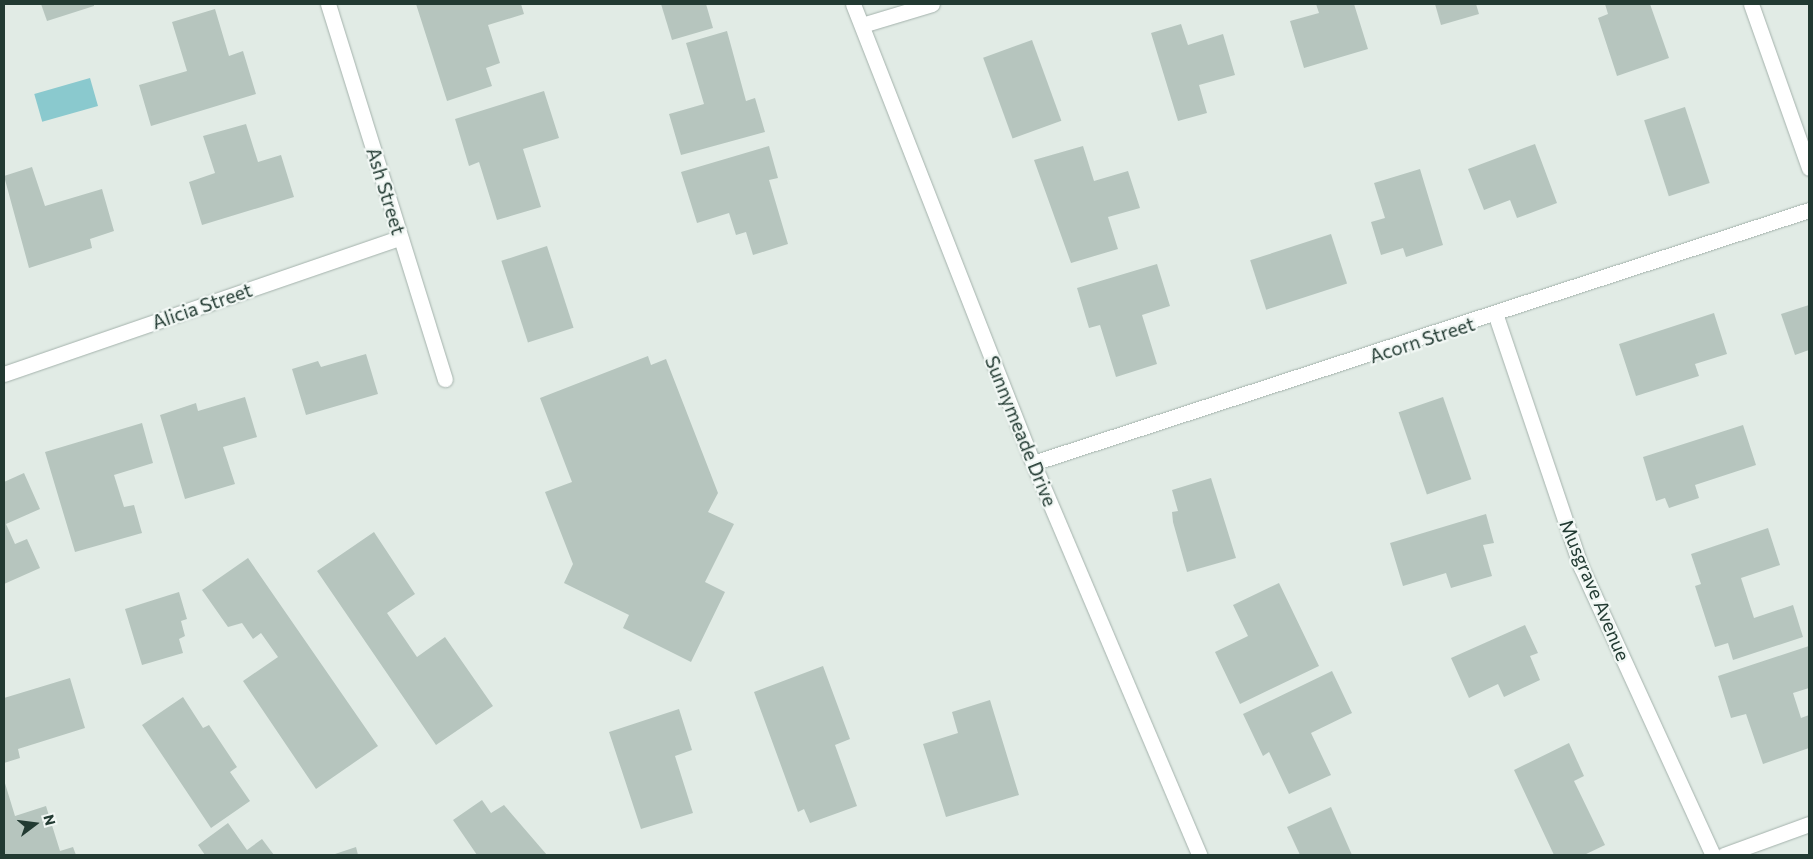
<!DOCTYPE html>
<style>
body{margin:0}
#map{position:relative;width:1813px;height:859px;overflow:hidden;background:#e1ebe5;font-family:Commissioner,sans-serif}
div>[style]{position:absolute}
.water>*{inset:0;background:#8ac9ce;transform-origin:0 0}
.building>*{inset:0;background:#b6c5be;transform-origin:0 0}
.roads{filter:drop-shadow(0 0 1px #a4b2ac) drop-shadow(0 0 1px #a4b2ac)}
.minor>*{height:15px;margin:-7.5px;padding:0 7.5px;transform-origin:7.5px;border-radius:7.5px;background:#fff}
span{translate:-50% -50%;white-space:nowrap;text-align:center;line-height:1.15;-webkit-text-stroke:4.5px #f1f7f4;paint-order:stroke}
.street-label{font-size:19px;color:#223a32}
.frame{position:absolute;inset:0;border:5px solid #223a32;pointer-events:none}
.north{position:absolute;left:10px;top:799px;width:50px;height:50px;-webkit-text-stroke:4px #f1f7f4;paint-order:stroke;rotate:75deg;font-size:14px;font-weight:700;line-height:20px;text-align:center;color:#223a32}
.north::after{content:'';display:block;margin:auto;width:18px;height:22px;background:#223a32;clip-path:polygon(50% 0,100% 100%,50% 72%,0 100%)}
</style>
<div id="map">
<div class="water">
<i style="left:90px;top:78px;width:29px;height:58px;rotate:74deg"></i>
</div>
<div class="building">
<i style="clip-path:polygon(41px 4px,94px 4px,94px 6px,47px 21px)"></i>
<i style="clip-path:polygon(416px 4px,521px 4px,524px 14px,488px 25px,500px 63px,486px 68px,492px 86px,447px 101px)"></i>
<i style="clip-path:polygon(661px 4px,706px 4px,713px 28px,672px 40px)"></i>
<i style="clip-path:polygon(1316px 4px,1354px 4px,1368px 49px,1304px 68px,1290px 21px,1319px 13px)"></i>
<i style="clip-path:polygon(1435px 4px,1476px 4px,1479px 14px,1441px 25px)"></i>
<i style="clip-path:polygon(1605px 4px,1650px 4px,1669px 58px,1617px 76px,1598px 18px,1608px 14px)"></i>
<i style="clip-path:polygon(215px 9px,229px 56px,243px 51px,256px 94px,151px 126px,139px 85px,187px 71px,172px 22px)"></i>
<i style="clip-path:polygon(1181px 24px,1188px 45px,1223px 34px,1235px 75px,1199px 85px,1207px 113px,1178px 121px,1151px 33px)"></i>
<i style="clip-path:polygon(727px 31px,746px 101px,755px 98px,765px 132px,681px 155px,669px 114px,704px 104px,686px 43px)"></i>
<i style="left:1032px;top:40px;width:86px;height:52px;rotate:70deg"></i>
<i style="clip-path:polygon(544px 91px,559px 138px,523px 149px,541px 207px,497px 220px,479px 162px,469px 166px,455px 119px)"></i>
<i style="left:1685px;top:107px;width:80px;height:43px;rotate:72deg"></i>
<i style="clip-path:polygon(246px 124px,258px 162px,281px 155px,294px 197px,202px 225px,189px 182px,215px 173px,203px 136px)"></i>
<i style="clip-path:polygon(1535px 144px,1557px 203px,1517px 218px,1510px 200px,1484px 210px,1468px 169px)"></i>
<i style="clip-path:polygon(769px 146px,778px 178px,769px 180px,788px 244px,753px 255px,746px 232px,736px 235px,729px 213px,697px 223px,681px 172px)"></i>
<i style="clip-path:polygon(1083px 146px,1094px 181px,1128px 171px,1140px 208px,1108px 217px,1118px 249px,1071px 263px,1034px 160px)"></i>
<i style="clip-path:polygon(32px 167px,45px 206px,102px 189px,114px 231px,90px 239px,92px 248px,29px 268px,4px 176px)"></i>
<i style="clip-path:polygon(1420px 169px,1443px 245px,1406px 257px,1403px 248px,1381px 255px,1371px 222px,1385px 218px,1374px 183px)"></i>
<i style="left:1331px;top:234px;width:52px;height:85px;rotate:72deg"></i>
<i style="left:547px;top:246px;width:86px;height:48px;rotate:72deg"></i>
<i style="clip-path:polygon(1157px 264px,1170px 306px,1142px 315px,1157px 364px,1116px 377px,1100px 325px,1089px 328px,1077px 288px)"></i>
<i style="clip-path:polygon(1809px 305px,1809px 350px,1795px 355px,1781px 314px)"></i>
<i style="clip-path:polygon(1714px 313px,1727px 354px,1695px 364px,1699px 376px,1636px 396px,1619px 344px)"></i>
<i style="clip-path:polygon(366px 354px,378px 394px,306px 415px,292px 369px,318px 361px,321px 367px)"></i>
<i style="clip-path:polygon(648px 356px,651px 365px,666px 359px,718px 493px,708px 512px,734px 524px,705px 582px,725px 592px,691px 662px,623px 628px,629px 615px,564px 583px,573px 564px,545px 492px,572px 482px,540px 398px)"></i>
<i style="clip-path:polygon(245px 397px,257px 437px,223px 447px,235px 484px,185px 499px,160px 415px,196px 403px,198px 411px)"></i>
<i style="left:1443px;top:397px;width:87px;height:47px;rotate:71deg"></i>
<i style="clip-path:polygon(142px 423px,153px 463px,114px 475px,124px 507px,134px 505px,142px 533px,75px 552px,45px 452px)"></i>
<i style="clip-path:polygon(1743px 425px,1756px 465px,1695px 485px,1699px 498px,1669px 508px,1665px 498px,1656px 501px,1643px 457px)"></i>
<i style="clip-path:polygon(24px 473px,40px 509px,6px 524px,15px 544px,27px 539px,40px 568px,4px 584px,4px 482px)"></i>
<i style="clip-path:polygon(1211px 478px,1236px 558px,1187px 572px,1173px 522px,1172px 512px,1178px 511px,1172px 490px)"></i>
<i style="clip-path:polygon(1486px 514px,1494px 543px,1483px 545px,1492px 576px,1451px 588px,1446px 573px,1403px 586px,1390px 543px)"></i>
<i style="clip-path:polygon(1768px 528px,1780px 565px,1741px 578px,1754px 618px,1793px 605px,1803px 637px,1733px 660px,1728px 643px,1715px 647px,1695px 586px,1701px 584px,1691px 554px)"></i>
<i style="clip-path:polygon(374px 532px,415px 594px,387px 613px,417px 657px,445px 637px,493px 706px,436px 745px,317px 571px)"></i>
<i style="clip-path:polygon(248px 558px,378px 746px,316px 789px,243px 681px,278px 657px,261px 633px,253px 639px,242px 623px,228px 627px,202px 590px)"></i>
<i style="clip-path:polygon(1279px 583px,1319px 666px,1240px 704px,1215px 652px,1248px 636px,1233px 605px)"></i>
<i style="clip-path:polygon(179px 592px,187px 619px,181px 621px,185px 636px,179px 639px,183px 653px,142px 665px,125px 609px)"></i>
<i style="clip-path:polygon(1525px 625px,1538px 653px,1530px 656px,1540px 680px,1504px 697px,1498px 684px,1469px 698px,1451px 658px)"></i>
<i style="clip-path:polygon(1809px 646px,1809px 688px,1793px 693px,1801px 718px,1809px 715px,1809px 748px,1763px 764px,1746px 714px,1731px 718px,1718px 676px)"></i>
<i style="clip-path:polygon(823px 666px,850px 739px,835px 745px,857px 806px,810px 823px,804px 809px,798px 812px,754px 692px)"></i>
<i style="clip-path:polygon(1332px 671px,1352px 713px,1311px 733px,1331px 775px,1289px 794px,1269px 752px,1263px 756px,1243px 714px)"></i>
<i style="clip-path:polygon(70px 678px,85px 728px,18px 749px,20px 758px,4px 763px,4px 698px)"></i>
<i style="clip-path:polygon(183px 697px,203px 728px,209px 725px,237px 767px,230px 772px,250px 801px,211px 828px,142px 725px)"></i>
<i style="clip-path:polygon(990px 700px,1019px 795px,946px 817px,923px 744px,958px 733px,952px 712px)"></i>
<i style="clip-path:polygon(679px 709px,692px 750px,675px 756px,693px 813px,641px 829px,609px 732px)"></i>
<i style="clip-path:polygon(1569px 743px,1584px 776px,1574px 781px,1605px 845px,1584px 855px,1554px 855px,1514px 770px)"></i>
<i style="clip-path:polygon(4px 780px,15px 816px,46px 806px,60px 851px,73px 847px,76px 855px,4px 855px)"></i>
<i style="clip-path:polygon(482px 800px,491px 813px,504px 805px,547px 855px,477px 855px,453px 820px)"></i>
<i style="clip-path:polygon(1331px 807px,1352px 855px,1300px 855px,1287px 827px)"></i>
<i style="clip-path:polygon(228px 823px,247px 850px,262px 839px,274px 855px,205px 855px,198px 845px)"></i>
<i style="clip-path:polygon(356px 847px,358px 855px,332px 855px)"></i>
</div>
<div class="roads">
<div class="minor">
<i style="left:328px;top:4px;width:393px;rotate:72.7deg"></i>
<i style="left:853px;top:4px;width:493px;rotate:68.6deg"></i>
<i style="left:1033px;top:463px;width:426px;rotate:67deg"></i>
<i style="left:1751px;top:4px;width:174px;rotate:70.5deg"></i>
<i style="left:862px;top:25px;width:73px;rotate:-16.7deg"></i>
<i style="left:1496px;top:316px;width:265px;rotate:71.3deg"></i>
<i style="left:1581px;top:567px;width:317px;rotate:65.4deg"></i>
<i style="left:4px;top:374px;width:419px;rotate:-19deg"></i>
<i style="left:1033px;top:463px;width:816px;rotate:-18.06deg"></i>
<i style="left:1724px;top:855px;width:90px;rotate:-20deg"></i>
</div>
</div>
<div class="street-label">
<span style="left:386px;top:191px;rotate:73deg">Ash Street</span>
<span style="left:202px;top:306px;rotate:-19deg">Alicia Street</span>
<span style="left:1422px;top:340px;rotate:-18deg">Acorn Street</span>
<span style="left:1021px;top:431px;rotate:68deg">Sunnymeade Drive</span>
<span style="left:1595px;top:590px;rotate:67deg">Musgrave Avenue</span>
</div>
<div class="frame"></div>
<div class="north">N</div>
</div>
